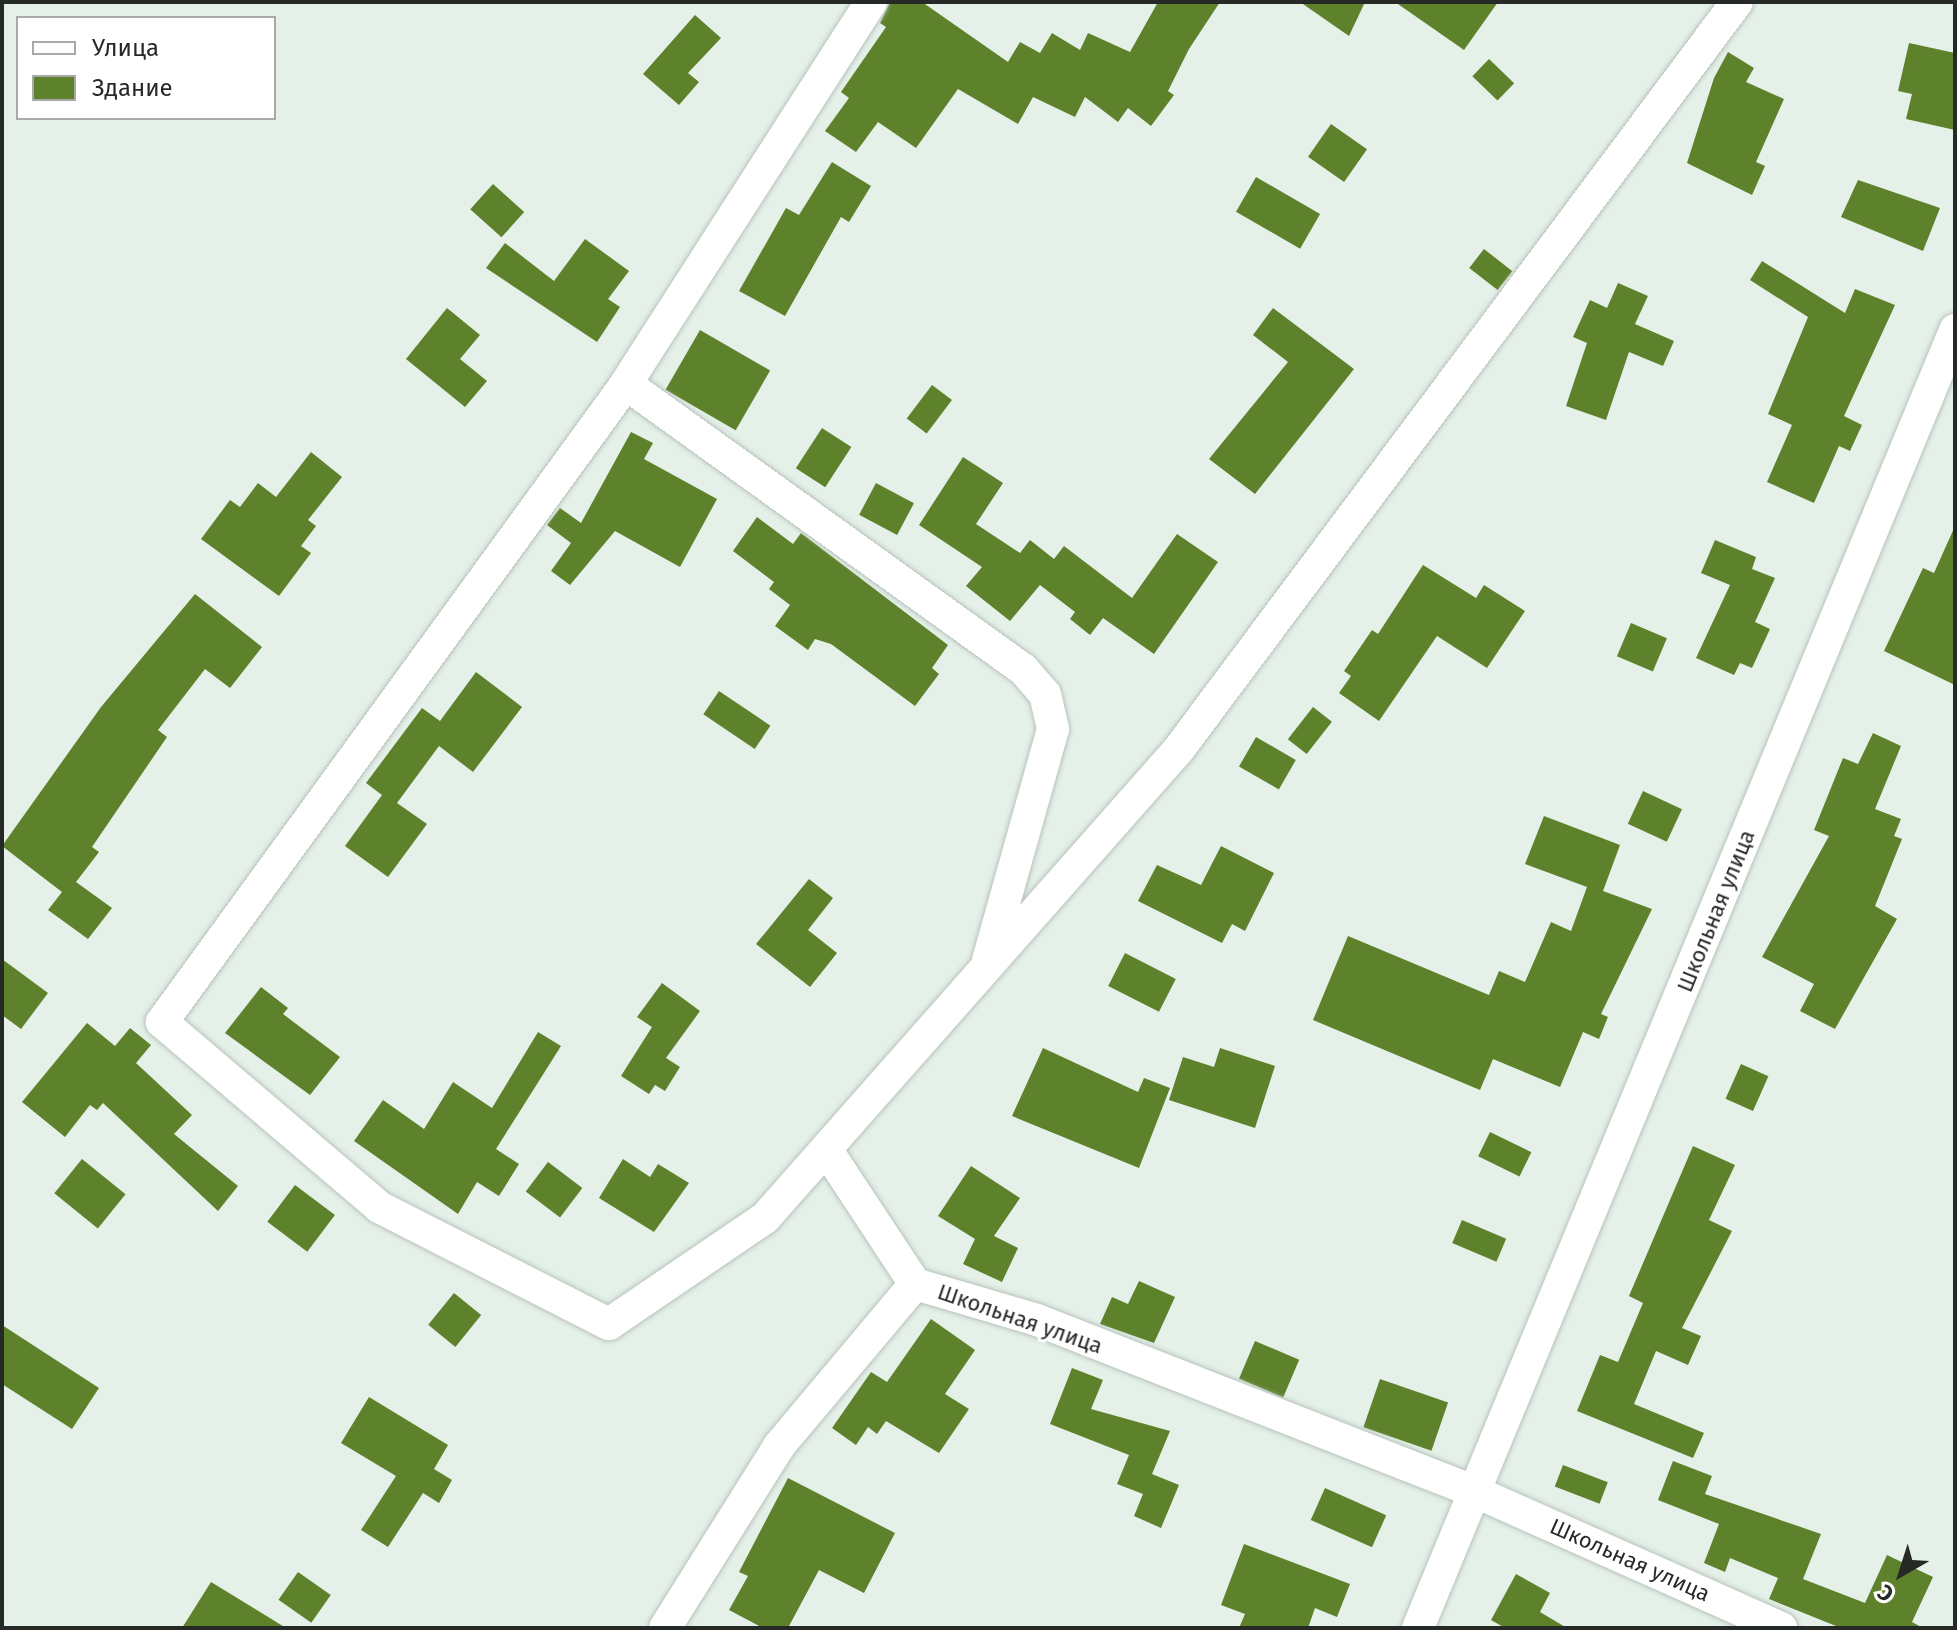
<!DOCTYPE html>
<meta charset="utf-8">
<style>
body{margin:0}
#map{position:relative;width:1957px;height:1630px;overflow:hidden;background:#e4f0e8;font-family:"Fira Sans",sans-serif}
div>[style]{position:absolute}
.building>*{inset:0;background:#5e822c;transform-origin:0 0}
.roads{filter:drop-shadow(0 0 2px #b7c3bb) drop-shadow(0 0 2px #b7c3bb)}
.minor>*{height:32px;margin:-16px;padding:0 16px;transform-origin:16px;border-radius:16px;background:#fff}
span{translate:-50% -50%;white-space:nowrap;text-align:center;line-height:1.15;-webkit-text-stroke:6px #fff;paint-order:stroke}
.street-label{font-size:22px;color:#262a27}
.frame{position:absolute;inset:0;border:4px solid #262a27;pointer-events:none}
.legend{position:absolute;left:16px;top:16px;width:260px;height:104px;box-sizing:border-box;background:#fff;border:2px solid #a8aaa9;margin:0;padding:10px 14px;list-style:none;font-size:24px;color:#262a27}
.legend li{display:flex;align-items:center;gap:16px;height:40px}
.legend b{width:40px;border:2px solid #a8aaa9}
.north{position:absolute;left:1861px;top:1534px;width:80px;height:80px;-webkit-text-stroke:6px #fff;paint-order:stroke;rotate:219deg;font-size:22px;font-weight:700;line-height:32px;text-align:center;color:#262a27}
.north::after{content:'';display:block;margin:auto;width:28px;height:36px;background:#262a27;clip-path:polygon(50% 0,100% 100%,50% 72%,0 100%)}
</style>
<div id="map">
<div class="building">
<i style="clip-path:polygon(890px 2px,922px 2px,1008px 62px,1020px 42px,1040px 53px,1052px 33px,1080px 50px,1088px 33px,1130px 52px,1158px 2px,1220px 2px,1189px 49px,1168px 91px,1174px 95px,1151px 126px,1128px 108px,1118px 122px,1085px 97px,1075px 117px,1033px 97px,1018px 124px,958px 89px,916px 148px,878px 122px,856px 152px,825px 131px,849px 98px,841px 92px,886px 27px,880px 23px)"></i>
<i style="clip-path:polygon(1300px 2px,1365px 2px,1349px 36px)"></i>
<i style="clip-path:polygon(1395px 2px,1498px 2px,1464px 50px)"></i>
<i style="clip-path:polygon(695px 15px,721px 38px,688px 73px,699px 82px,679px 105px,643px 74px)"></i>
<i style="clip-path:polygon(1909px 43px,1955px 53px,1955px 130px,1906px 119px,1912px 94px,1898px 91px)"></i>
<i style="clip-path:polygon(1728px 52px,1754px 68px,1746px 82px,1784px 99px,1756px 162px,1765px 166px,1752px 195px,1687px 163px,1714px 78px)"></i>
<i style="left:1489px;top:59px;width:35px;height:24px;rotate:44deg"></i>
<i style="left:1331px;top:124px;width:44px;height:40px;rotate:35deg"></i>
<i style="clip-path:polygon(832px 162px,871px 186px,849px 222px,841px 217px,785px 316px,739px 291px,786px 208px,799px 215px)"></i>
<i style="left:1256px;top:177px;width:74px;height:40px;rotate:30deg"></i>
<i style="clip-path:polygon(1858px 180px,1940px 208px,1923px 251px,1841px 217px)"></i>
<i style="left:493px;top:184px;width:42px;height:34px;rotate:42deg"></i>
<i style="clip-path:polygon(585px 239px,629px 271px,608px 299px,620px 307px,597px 342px,486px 268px,505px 243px,554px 281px)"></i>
<i style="left:1484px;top:249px;width:36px;height:24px;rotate:38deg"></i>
<i style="clip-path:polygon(1762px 261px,1845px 313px,1855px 289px,1895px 305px,1844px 416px,1862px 425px,1850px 451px,1839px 446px,1814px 503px,1767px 482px,1792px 425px,1768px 414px,1808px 317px,1750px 280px)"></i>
<i style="clip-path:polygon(1618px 283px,1648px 296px,1635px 324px,1674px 341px,1663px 366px,1629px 352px,1606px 420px,1566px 406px,1587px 343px,1573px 337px,1590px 300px,1607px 308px)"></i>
<i style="clip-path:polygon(447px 308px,480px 335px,460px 359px,487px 381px,465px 407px,406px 359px)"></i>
<i style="clip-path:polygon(1273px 308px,1354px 369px,1255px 494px,1209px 459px,1288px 362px,1253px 335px)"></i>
<i style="left:700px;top:330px;width:81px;height:69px;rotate:30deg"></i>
<i style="left:932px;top:385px;width:25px;height:42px;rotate:37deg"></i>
<i style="left:822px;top:428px;width:35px;height:48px;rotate:33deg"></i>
<i style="clip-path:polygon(631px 432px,653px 443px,644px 459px,717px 499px,680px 567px,615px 531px,570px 585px,551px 571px,571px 543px,547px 525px,560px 508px,581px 523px)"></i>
<i style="clip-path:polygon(311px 452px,342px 477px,308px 520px,316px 526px,301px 546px,311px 553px,279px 596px,201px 539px,230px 500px,240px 507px,258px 483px,276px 497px)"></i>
<i style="clip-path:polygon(963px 457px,1003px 483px,976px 524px,1020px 553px,1030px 540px,1054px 559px,1064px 546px,1132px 598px,1177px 534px,1218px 562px,1154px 654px,1103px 618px,1090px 635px,1070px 619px,1075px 612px,1040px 585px,1010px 621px,966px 586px,982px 567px,919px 525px)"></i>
<i style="left:876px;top:483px;width:43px;height:36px;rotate:28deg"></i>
<i style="clip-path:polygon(757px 517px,793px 544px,801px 533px,948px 645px,932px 668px,939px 674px,915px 706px,831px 644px,815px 639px,808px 650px,775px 626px,790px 605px,769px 589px,774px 582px,733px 551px)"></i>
<i style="clip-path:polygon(1955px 526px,1955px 685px,1884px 651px,1923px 568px,1934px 573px)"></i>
<i style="clip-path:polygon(1715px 540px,1756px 557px,1752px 569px,1775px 578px,1755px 622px,1770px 629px,1752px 668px,1740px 663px,1734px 675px,1696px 658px,1730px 585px,1701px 573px)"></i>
<i style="clip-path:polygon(1423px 565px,1476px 598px,1484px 585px,1525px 611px,1487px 668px,1437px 636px,1379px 721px,1339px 693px,1351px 676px,1344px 671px,1372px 630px,1378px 634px)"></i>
<i style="clip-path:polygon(195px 594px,262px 647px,230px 688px,205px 669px,158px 730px,167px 737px,92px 847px,99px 852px,76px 882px,112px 908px,88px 939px,48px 910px,62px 892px,2px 846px,101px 707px)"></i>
<i style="left:1631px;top:623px;width:39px;height:36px;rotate:23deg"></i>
<i style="clip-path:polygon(476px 672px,522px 707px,473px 772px,439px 746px,397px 803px,427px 824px,388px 877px,345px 846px,382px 795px,366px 783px,422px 708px,440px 721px)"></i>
<i style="left:719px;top:691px;width:62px;height:28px;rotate:34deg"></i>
<i style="left:1313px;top:707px;width:24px;height:41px;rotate:38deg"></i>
<i style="clip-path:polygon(1873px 733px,1901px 746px,1875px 809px,1901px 819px,1894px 836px,1902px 839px,1875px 906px,1897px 919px,1835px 1029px,1800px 1011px,1814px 984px,1762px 957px,1829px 836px,1814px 830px,1843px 758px,1858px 764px)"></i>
<i style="left:1256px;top:737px;width:46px;height:34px;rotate:30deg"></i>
<i style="left:1643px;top:791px;width:43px;height:36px;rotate:25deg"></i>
<i style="clip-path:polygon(1544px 816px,1620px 845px,1603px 891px,1652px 909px,1601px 1014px,1608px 1017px,1599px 1039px,1583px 1032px,1560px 1087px,1493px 1059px,1480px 1090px,1313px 1020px,1348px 936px,1489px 995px,1499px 971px,1525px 982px,1551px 922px,1571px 931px,1587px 887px,1525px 864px)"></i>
<i style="clip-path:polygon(1221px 846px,1274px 873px,1245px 931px,1232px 924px,1222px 943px,1138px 901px,1157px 865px,1201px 885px)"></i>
<i style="clip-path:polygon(809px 879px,833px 898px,808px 930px,837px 953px,810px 987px,756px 944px)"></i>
<i style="left:1125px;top:953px;width:57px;height:37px;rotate:27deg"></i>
<i style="clip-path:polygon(2px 959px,48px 993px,21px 1029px,2px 1015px)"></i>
<i style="clip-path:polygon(662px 983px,700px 1011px,666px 1058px,680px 1067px,665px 1091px,655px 1085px,649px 1094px,621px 1076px,652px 1027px,637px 1017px)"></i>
<i style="clip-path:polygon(261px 987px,288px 1008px,283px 1014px,340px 1057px,310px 1095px,225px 1033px)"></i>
<i style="clip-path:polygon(87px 1023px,115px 1046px,130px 1028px,151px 1045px,136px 1063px,192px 1115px,174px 1134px,238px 1186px,218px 1211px,103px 1103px,97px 1110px,90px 1105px,65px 1137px,22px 1102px)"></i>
<i style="clip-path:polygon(538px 1032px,561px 1046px,496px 1149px,519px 1164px,499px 1196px,477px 1182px,458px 1214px,354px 1141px,383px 1100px,424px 1129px,453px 1082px,492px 1108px)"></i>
<i style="clip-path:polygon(1043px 1048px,1138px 1092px,1144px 1078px,1170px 1088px,1139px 1168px,1012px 1116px)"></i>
<i style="clip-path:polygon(1220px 1048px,1275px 1066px,1255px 1128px,1169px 1100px,1183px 1057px,1214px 1067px)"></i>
<i style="left:1741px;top:1064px;width:30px;height:38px;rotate:24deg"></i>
<i style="left:1490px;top:1132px;width:46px;height:27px;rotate:26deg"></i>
<i style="clip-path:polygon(1693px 1146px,1735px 1165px,1709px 1220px,1732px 1231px,1682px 1328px,1701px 1336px,1688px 1365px,1656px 1351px,1634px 1404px,1704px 1433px,1693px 1458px,1577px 1411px,1600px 1355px,1618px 1362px,1643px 1303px,1629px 1296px)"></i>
<i style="left:82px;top:1159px;width:56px;height:44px;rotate:39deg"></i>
<i style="clip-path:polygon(623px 1159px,650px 1177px,658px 1164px,689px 1183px,654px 1232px,599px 1198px)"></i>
<i style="left:548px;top:1162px;width:43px;height:37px;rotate:37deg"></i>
<i style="clip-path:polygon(971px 1166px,1020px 1198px,994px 1236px,1018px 1248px,1002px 1282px,963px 1264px,975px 1239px,938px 1216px)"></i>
<i style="left:295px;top:1185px;width:50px;height:46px;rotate:37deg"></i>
<i style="left:1462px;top:1220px;width:48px;height:25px;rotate:23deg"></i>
<i style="clip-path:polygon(1139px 1281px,1175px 1297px,1154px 1343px,1100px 1324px,1112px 1297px,1128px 1304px)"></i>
<i style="left:454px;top:1293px;width:35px;height:41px;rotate:39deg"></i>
<i style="clip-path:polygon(931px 1319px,975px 1350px,945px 1394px,969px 1409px,939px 1453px,886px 1421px,877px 1434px,868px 1427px,856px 1445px,832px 1428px,871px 1372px,887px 1382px)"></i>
<i style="clip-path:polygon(2px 1325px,99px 1388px,72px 1429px,2px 1384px)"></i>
<i style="left:1255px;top:1341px;width:48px;height:41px;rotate:23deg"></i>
<i style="clip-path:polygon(1072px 1368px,1103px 1380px,1091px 1409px,1170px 1431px,1152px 1474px,1179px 1485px,1161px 1528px,1134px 1516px,1143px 1494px,1117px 1484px,1129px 1455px,1050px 1424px)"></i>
<i style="left:1380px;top:1379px;width:72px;height:51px;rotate:19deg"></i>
<i style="clip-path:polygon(369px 1397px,448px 1445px,434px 1469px,452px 1480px,439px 1503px,423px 1493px,388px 1547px,361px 1530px,396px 1476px,341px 1443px)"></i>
<i style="clip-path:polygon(1673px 1461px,1712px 1476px,1705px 1494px,1821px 1534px,1803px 1579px,1865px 1603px,1887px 1555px,1933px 1577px,1912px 1622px,1923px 1628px,1841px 1628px,1769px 1599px,1778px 1578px,1730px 1558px,1725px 1572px,1704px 1563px,1719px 1524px,1658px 1500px)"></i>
<i style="left:1563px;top:1465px;width:48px;height:23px;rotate:21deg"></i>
<i style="clip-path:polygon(788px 1478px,895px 1533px,864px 1593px,819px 1570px,788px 1628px,763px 1628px,729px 1610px,748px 1576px,739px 1572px)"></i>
<i style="left:1325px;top:1488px;width:67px;height:35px;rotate:24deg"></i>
<i style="clip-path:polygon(1244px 1544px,1350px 1584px,1337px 1617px,1315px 1608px,1308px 1628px,1239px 1628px,1245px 1614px,1221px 1605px)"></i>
<i style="left:298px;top:1572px;width:40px;height:34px;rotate:35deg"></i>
<i style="clip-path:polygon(1516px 1574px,1550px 1593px,1540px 1612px,1567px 1628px,1505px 1628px,1491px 1620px)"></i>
<i style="clip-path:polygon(211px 1582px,286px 1628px,182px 1628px)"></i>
</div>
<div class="roads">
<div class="minor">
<i style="left:871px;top:2px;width:454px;rotate:122.7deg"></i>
<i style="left:626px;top:384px;width:789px;rotate:126.03deg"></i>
<i style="left:162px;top:1022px;width:285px;rotate:40.4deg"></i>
<i style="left:379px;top:1207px;width:258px;rotate:27deg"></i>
<i style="left:609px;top:1324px;width:189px;rotate:-34.2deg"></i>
<i style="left:765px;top:1218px;width:626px;rotate:-48.56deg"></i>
<i style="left:1179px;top:749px;width:932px;rotate:-53.24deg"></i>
<i style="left:626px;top:384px;width:489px;rotate:35.7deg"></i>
<i style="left:1023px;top:669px;width:33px;rotate:49deg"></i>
<i style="left:1045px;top:694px;width:36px;rotate:77deg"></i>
<i style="left:1053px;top:729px;width:241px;rotate:105.7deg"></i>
<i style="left:828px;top:1152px;width:158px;rotate:56.6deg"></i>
<i style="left:915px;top:1284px;width:127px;rotate:16.4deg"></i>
<i style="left:1037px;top:1320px;width:474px;rotate:21.4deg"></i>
<i style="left:1478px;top:1493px;width:332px;rotate:24deg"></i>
<i style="left:665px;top:1628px;width:215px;rotate:-57.9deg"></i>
<i style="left:779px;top:1446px;width:212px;rotate:-50deg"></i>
<i style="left:1418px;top:1628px;width:1405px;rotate:-67.52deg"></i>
</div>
</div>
<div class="street-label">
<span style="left:1716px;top:911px;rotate:-68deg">Школьная улица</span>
<span style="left:1020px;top:1319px;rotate:19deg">Школьная улица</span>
<span style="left:1630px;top:1560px;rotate:24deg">Школьная улица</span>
</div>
<div class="frame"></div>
<ul class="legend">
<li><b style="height:10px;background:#fff"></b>Улица</li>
<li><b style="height:22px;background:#5e822c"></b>Здание</li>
</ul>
<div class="north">С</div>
</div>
